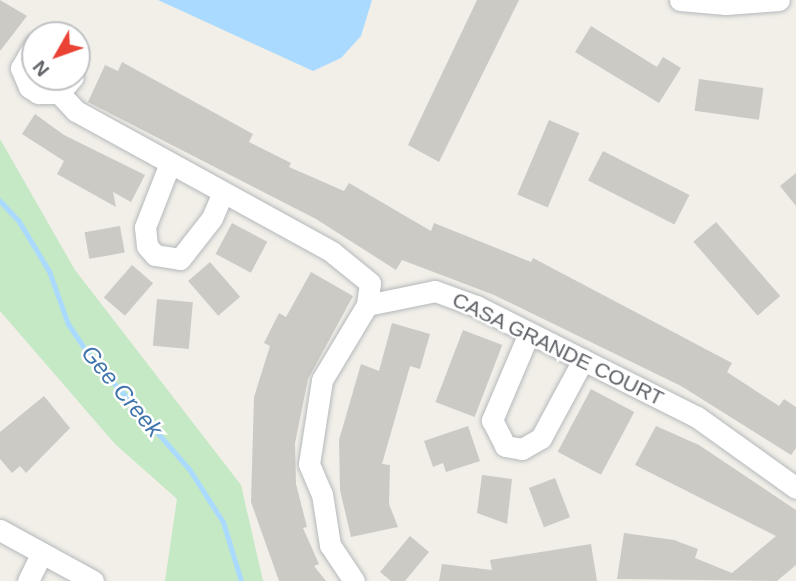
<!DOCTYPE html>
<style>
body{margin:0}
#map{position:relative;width:796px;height:581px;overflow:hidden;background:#f1efe8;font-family:Helvetica,sans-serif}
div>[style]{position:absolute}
.green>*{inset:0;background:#c5e8c5}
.water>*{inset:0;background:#aadaff}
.stream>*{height:5px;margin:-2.5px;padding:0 2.5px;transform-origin:2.5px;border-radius:2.5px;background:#aadaff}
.building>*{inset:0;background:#cccac5;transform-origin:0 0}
.roads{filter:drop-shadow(0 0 2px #b5b8bc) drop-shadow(0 0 2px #b5b8bc)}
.minor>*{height:21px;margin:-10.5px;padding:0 10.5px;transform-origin:10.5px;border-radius:10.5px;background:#fff}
span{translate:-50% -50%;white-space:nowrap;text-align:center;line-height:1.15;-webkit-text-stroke:5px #fff;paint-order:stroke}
.street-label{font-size:21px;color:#5f6368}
.water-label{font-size:23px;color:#4174aa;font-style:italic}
.north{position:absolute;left:21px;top:21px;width:70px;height:70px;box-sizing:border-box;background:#fff;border:2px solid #bfc1c3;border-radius:50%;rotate:230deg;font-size:19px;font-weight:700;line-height:28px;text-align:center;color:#5f6368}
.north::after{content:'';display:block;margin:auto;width:24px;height:32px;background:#ea4335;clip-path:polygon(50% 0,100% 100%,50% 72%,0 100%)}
</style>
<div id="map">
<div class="green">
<i style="clip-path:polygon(0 139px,75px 270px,241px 485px,263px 581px,165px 581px,177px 499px,115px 444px,0 311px)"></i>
</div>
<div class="water">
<i style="clip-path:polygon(158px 0,372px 0,361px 36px,341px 58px,313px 71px)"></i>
</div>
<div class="stream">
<i style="left:0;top:201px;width:26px;rotate:47deg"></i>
<i style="left:18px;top:220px;width:60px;rotate:58.7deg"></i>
<i style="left:49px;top:271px;width:56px;rotate:70.3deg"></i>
<i style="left:68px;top:324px;width:34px;rotate:56deg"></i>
<i style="left:87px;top:352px;width:155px;rotate:48.9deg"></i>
<i style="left:189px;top:469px;width:63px;rotate:57.3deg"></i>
<i style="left:223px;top:522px;width:62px;rotate:73deg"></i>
</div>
<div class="building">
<i style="clip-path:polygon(0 0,27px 16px,0 51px)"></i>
<i style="clip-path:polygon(477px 0,519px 0,439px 162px,408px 145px)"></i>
<i style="clip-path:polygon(591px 26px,657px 67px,663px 57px,681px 68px,659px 103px,575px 52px)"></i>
<i style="clip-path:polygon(122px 62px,253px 134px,249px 142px,291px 163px,289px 167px,344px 191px,349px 183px,431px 231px,434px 223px,531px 262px,533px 258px,732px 363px,727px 372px,779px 406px,784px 399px,796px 407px,796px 448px,791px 455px,681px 386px,494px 295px,402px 260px,396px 270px,316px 219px,88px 102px,105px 65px,118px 71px)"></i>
<i style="left:699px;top:79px;width:65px;height:32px;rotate:8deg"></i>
<i style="clip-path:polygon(35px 114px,64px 135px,145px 175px,131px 202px,113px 192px,116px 207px,57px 174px,64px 161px,22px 134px)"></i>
<i style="left:549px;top:120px;width:33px;height:81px;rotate:23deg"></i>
<i style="left:603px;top:151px;width:97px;height:33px;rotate:27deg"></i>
<i style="clip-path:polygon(796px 173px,796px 206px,780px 186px)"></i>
<i style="left:716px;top:222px;width:98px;height:30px;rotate:49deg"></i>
<i style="left:232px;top:223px;width:40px;height:35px;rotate:28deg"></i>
<i style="left:120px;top:226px;width:27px;height:36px;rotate:80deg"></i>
<i style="left:210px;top:262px;width:46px;height:29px;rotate:49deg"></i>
<i style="left:132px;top:265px;width:28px;height:43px;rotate:41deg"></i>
<i style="clip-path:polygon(311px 272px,353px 296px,308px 379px,295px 443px,296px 484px,307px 527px,303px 528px,319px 564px,314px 566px,326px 581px,279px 581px,251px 502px,254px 397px,270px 346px,264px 343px,279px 313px,286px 317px)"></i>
<i style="left:157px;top:299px;width:36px;height:47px;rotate:5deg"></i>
<i style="clip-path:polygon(392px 323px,430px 334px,420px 369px,410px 366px,382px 464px,390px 465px,389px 504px,398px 527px,351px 537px,340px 490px,339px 440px,361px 364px,379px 371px)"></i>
<i style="left:463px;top:330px;width:42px;height:77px;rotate:21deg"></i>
<i style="left:591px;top:389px;width:49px;height:71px;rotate:28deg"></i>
<i style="clip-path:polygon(44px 396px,70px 428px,26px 473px,20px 466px,12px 473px,0 459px,0 432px)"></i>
<i style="clip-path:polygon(468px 426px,480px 461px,446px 472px,443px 463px,433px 467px,424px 441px)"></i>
<i style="clip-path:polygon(656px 426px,699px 445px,796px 510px,796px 565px,777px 581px,617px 579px,624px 533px,674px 540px,698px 549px,695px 558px,732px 573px,776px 536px,635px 465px)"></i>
<i style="clip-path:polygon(482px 475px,512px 479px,507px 524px,477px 513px)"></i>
<i style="left:555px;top:478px;width:42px;height:28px;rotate:69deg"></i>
<i style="clip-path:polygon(410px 536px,429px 552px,405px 581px,391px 581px,380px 572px)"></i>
<i style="clip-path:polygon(591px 544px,597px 581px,439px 581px,442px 564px,492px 570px,490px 560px)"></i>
</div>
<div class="roads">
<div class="minor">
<i style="left:680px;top:0;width:46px;rotate:5deg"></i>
<i style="left:726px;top:4px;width:53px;rotate:-4.3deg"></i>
<i style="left:35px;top:44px;width:28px;rotate:120deg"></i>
<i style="left:21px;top:68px;width:21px;rotate:67deg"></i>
<i style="left:29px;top:87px;width:11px;rotate:34deg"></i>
<i style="left:38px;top:93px;width:21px"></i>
<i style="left:59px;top:93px;width:21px;rotate:-49deg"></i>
<i style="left:59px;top:93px;width:25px;rotate:47deg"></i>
<i style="left:76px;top:111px;width:292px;rotate:28.8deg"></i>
<i style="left:332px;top:252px;width:49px;rotate:39.2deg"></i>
<i style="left:370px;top:283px;width:22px;rotate:98deg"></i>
<i style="left:367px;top:305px;width:87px;rotate:121deg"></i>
<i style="left:322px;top:380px;width:85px;rotate:98.8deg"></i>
<i style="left:309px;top:464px;width:33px;rotate:67deg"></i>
<i style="left:322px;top:494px;width:52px;rotate:81.1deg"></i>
<i style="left:330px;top:545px;width:43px;rotate:56.3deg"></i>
<i style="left:170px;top:163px;width:69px;rotate:111.3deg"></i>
<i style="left:145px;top:227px;width:19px;rotate:84deg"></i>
<i style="left:147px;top:246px;width:12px;rotate:48deg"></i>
<i style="left:155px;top:255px;width:25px;rotate:9deg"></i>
<i style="left:180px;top:259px;width:52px;rotate:-52deg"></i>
<i style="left:212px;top:218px;width:28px;rotate:-67deg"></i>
<i style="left:367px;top:305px;width:69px;rotate:-11.6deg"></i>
<i style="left:435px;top:291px;width:44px;rotate:20.1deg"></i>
<i style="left:476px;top:306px;width:247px;rotate:26.7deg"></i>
<i style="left:697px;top:417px;width:122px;rotate:35.6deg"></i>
<i style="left:529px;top:333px;width:95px;rotate:113deg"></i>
<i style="left:492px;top:420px;width:29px;rotate:63deg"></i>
<i style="left:505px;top:446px;width:17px;rotate:10deg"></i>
<i style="left:522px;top:449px;width:22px;rotate:-30deg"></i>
<i style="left:541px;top:438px;width:89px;rotate:-61.7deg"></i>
<i style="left:0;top:530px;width:106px;rotate:28.7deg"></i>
<i style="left:28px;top:581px;width:30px;rotate:-64deg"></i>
</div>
</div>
<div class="street-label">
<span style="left:558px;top:349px;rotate:26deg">CASA GRANDE COURT</span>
</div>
<div class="water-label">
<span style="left:122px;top:391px;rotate:50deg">Gee Creek</span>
</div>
<div class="north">N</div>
</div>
